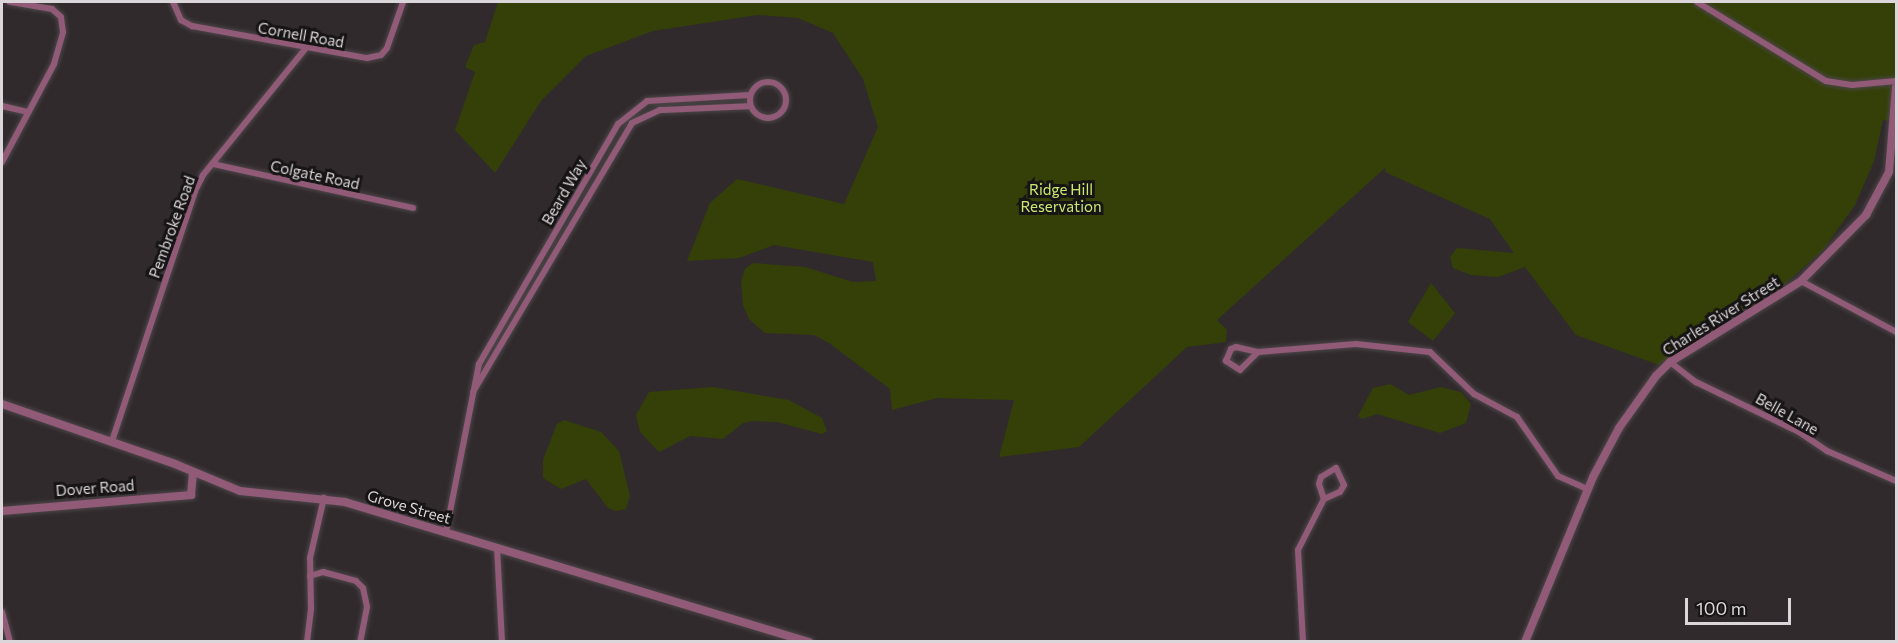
<!DOCTYPE html>
<style>
body{margin:0}
#map{position:relative;width:1898px;height:643px;overflow:hidden;background:#312a2d;font-family:Commissioner,sans-serif}
div>[style]{position:absolute}
.green>*{inset:0;background:#344007}
.roads{filter:drop-shadow(0 0 2px #4c4649) drop-shadow(0 0 2px #4c4649)}
.minor>*{height:6px;margin:-3px;padding:0 3px;transform-origin:3px;border-radius:3px;background:#915a77}
.minor>.ring{margin:-3px;padding:0;box-sizing:content-box;background:none;border:6px solid #915a77;border-radius:50%}
.tertiary>*{height:8px;margin:-4px;padding:0 4px;transform-origin:4px;border-radius:4px;background:#915a77}
span{translate:-50% -50%;white-space:nowrap;text-align:center;line-height:1.15;-webkit-text-stroke:6px #171415;paint-order:stroke}
.street-label{font-size:15px;color:#dbd6d9}
.park-label{font-size:15px;color:#cbe971}
.frame{position:absolute;inset:0;border:3px solid #dbd6d9;pointer-events:none}
.scale{position:absolute;left:1685px;top:598px;width:106px;height:27px;box-sizing:border-box;border:3px solid #dbd6d9;border-top:0;padding-left:8px;font-size:18px;line-height:21px;white-space:nowrap;color:#dbd6d9;-webkit-text-stroke:4px #171415;paint-order:stroke}
</style>
<div id="map">
<div class="green">
<i style="clip-path:polygon(498px 2px,1896px 2px,1896px 122px,1883px 120px,1874px 161px,1855px 205px,1823px 250px,1775px 293px,1698px 336px,1659px 365px,1576px 335px,1525px 267px,1498px 277px,1471px 275px,1453px 268px,1450px 257px,1457px 248px,1514px 253px,1490px 219px,1385px 172px,1386px 167px,1217px 320px,1227px 330px,1226px 342px,1187px 347px,1079px 447px,999px 457px,1014px 400px,937px 398px,892px 410px,890px 389px,829px 343px,814px 335px,765px 333px,749px 319px,743px 305px,741px 281px,745px 269px,753px 263px,805px 267px,853px 282px,876px 281px,873px 262px,774px 245px,739px 258px,687px 261px,710px 203px,737px 179px,844px 204px,878px 127px,863px 79px,833px 33px,798px 18px,757px 15px,653px 31px,586px 56px,541px 101px,495px 173px,455px 130px,475px 72px,465px 67px,474px 45px,485px 42px)"></i>
<i style="clip-path:polygon(1431px 283px,1455px 313px,1433px 341px,1408px 322px)"></i>
<i style="clip-path:polygon(1390px 384px,1409px 395px,1441px 387px,1461px 392px,1471px 404px,1466px 423px,1440px 433px,1377px 414px,1362px 419px,1358px 416px,1373px 388px)"></i>
<i style="clip-path:polygon(713px 387px,789px 400px,822px 418px,827px 431px,822px 434px,777px 422px,753px 421px,743px 423px,723px 439px,690px 436px,659px 452px,640px 432px,636px 415px,649px 392px)"></i>
<i style="clip-path:polygon(564px 420px,601px 432px,619px 451px,630px 496px,626px 509px,616px 511px,608px 508px,586px 479px,561px 489px,543px 478px,543px 460px,557px 424px)"></i>
</div>
<div class="roads">
<div class="minor">
<i style="left:173px;top:2px;width:20px;rotate:66deg"></i>
<i style="left:181px;top:20px;width:13px;rotate:29deg"></i>
<i style="left:192px;top:26px;width:178px;rotate:10.4deg"></i>
<i style="left:367px;top:58px;width:14px;rotate:-12deg"></i>
<i style="left:381px;top:55px;width:9px;rotate:-49deg"></i>
<i style="left:387px;top:48px;width:49px;rotate:-70.8deg"></i>
<i style="left:1697px;top:2px;width:151px;rotate:31.5deg"></i>
<i style="left:1826px;top:81px;width:26px;rotate:9deg"></i>
<i style="left:1852px;top:85px;width:44px;rotate:-5.2deg"></i>
<i class="ring" style="left:750px;top:82px;width:30px;height:30px"></i>
<i style="left:2px;top:106px;width:27px;rotate:13deg"></i>
<i style="left:2px;top:162px;width:111px;rotate:-62deg"></i>
<i style="left:54px;top:64px;width:33px;rotate:-74deg"></i>
<i style="left:63px;top:32px;width:15px;rotate:-98deg"></i>
<i style="left:61px;top:17px;width:12px;rotate:-138deg"></i>
<i style="left:52px;top:9px;width:43px;rotate:-170.5deg"></i>
<i style="left:213px;top:164px;width:205px;rotate:12.4deg"></i>
<i style="left:1801px;top:281px;width:108px;rotate:28.2deg"></i>
<i style="left:1258px;top:352px;width:25px;rotate:135deg"></i>
<i style="left:1240px;top:370px;width:17px;rotate:-147deg"></i>
<i style="left:1226px;top:361px;width:13px;rotate:-67deg"></i>
<i style="left:1231px;top:349px;width:5px;rotate:-22deg"></i>
<i style="left:1236px;top:347px;width:23px;rotate:13deg"></i>
<i style="left:1258px;top:352px;width:98px;rotate:-4.7deg"></i>
<i style="left:1356px;top:344px;width:74px;rotate:6.2deg"></i>
<i style="left:1430px;top:352px;width:61px;rotate:43.7deg"></i>
<i style="left:1474px;top:394px;width:49px;rotate:28.1deg"></i>
<i style="left:1517px;top:417px;width:72px;rotate:55.2deg"></i>
<i style="left:1558px;top:476px;width:32px;rotate:24deg"></i>
<i style="left:1670px;top:362px;width:33px;rotate:38deg"></i>
<i style="left:1696px;top:382px;width:114px;rotate:25.9deg"></i>
<i style="left:1799px;top:432px;width:34px;rotate:34deg"></i>
<i style="left:1827px;top:451px;width:75px;rotate:23.5deg"></i>
<i style="left:473px;top:392px;width:312px;rotate:-59.4deg"></i>
<i style="left:632px;top:123px;width:31px;rotate:-25deg"></i>
<i style="left:660px;top:110px;width:90px;rotate:-2.5deg"></i>
<i style="left:112px;top:441px;width:263px;rotate:-71.6deg"></i>
<i style="left:195px;top:191px;width:18px;rotate:-63deg"></i>
<i style="left:203px;top:175px;width:162px;rotate:-51deg"></i>
<i style="left:446px;top:532px;width:171px;rotate:-78.9deg"></i>
<i style="left:479px;top:364px;width:277px;rotate:-59.9deg"></i>
<i style="left:618px;top:124px;width:37px;rotate:-38deg"></i>
<i style="left:647px;top:101px;width:103px;rotate:-3.3deg"></i>
<i style="left:497px;top:547px;width:95px;rotate:87deg"></i>
<i style="left:310px;top:576px;width:14px;rotate:-17deg"></i>
<i style="left:323px;top:572px;width:34px;rotate:15deg"></i>
<i style="left:356px;top:581px;width:10px;rotate:45deg"></i>
<i style="left:363px;top:588px;width:19px;rotate:78deg"></i>
<i style="left:367px;top:607px;width:36px;rotate:101deg"></i>
<i style="left:2px;top:612px;width:31px;rotate:75deg"></i>
<i style="left:307px;top:642px;width:34px;rotate:-83deg"></i>
<i style="left:311px;top:608px;width:50px;rotate:-91.1deg"></i>
<i style="left:310px;top:558px;width:62px;rotate:-76.9deg"></i>
<i style="left:1303px;top:642px;width:92px;rotate:-93.1deg"></i>
<i style="left:1298px;top:550px;width:57px;rotate:-63deg"></i>
<i style="left:1324px;top:499px;width:17px;rotate:-24deg"></i>
<i style="left:1340px;top:492px;width:8px;rotate:-60deg"></i>
<i style="left:1344px;top:485px;width:19px;rotate:-115deg"></i>
<i style="left:1336px;top:468px;width:17px;rotate:149deg"></i>
<i style="left:1321px;top:477px;width:7px;rotate:106deg"></i>
<i style="left:1319px;top:484px;width:16px;rotate:72deg"></i>
</div>
<div class="tertiary">
<i style="left:2px;top:404px;width:183px;rotate:19.1deg"></i>
<i style="left:175px;top:464px;width:70px;rotate:22.6deg"></i>
<i style="left:240px;top:491px;width:106px;rotate:6deg"></i>
<i style="left:345px;top:502px;width:485px;rotate:16.8deg"></i>
<i style="left:2px;top:511px;width:190px;rotate:-4.8deg"></i>
<i style="left:191px;top:495px;width:23px;rotate:-85deg"></i>
<i style="left:1525px;top:642px;width:178px;rotate:-67.6deg"></i>
<i style="left:1593px;top:477px;width:55px;rotate:-62deg"></i>
<i style="left:1619px;top:428px;width:64px;rotate:-54.6deg"></i>
<i style="left:1656px;top:376px;width:20px;rotate:-45deg"></i>
<i style="left:1670px;top:362px;width:154px;rotate:-31.7deg"></i>
<i style="left:1801px;top:281px;width:93px;rotate:-45.4deg"></i>
<i style="left:1866px;top:215px;width:49px;rotate:-61.9deg"></i>
<i style="left:1889px;top:172px;width:85px;rotate:-85.3deg"></i>
</div>
</div>
<div class="street-label">
<span style="left:301px;top:35px;rotate:10deg">Cornell Road</span>
<span style="left:315px;top:175px;rotate:12deg">Colgate Road</span>
<span style="left:564px;top:192px;rotate:-60deg">Beard Way</span>
<span style="left:172px;top:227px;rotate:-70deg">Pembroke Road</span>
<span style="left:1721px;top:316px;rotate:-32deg">Charles River Street</span>
<span style="left:1787px;top:414px;rotate:29deg">Belle Lane</span>
<span style="left:95px;top:488px;rotate:-4deg">Dover Road</span>
<span style="left:409px;top:507px;rotate:16deg">Grove Street</span>
</div>
<div class="park-label">
<span style="left:1061px;top:198px">Ridge Hill<br>Reservation</span>
</div>
<div class="frame"></div>
<div class="scale">100 m</div>
</div>
